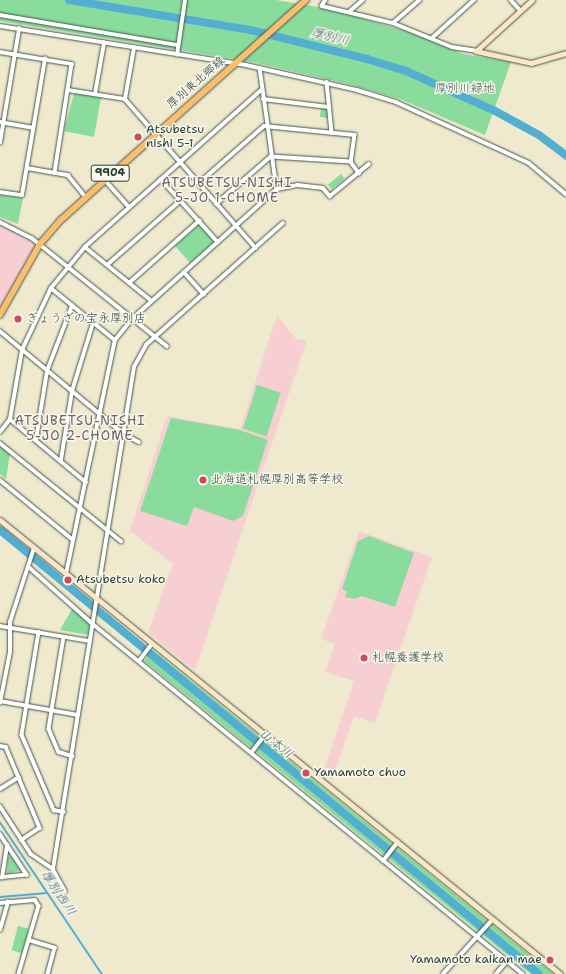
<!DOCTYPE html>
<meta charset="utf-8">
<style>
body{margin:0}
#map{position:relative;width:566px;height:974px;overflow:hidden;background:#efe9ce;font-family:"Shantell Sans","Klee One",sans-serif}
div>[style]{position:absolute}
.built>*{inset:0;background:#f7cfd3}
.green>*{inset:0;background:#8adc9c;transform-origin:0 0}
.stream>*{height:1.5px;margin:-0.75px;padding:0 0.75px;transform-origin:0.75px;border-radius:0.75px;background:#53afd1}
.river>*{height:8px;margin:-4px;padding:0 4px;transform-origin:4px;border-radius:4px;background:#53afd1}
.roads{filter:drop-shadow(0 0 1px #3e574b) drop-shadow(0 0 1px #3e574b)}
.street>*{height:3.5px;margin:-1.75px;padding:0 1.75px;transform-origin:1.75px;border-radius:1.75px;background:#fff}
.secondary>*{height:5px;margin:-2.5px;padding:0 2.5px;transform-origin:2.5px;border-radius:2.5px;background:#fde5c5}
.primary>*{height:5.5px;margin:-2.75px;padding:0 2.75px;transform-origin:2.75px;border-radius:2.75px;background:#fabe6d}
.dots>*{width:11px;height:11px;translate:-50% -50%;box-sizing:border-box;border:2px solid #fbf7ec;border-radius:50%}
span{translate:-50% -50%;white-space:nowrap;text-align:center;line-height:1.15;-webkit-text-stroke:3px #fbf7ec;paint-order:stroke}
.shield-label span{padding:1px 3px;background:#fbf7ec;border:1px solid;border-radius:3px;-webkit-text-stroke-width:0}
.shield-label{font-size:11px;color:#1f3d34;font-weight:700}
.street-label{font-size:12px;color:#1f3d34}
.park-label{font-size:12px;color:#345d49}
.poi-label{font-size:12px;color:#1f3d34}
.left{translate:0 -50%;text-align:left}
.right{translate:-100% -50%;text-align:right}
.water-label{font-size:13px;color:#2f5f63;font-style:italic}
.neighbourhood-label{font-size:13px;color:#656368;letter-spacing:1px}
</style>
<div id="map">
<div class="built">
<i style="clip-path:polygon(0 222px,40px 244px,0 315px)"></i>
<i style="clip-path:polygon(277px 315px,296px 339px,307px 340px,195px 671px,148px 632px,173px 564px,130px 531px,167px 416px,240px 429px)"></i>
<i style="clip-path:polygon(359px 531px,432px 557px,375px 723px,354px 716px,332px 780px,323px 773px,354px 681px,325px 672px,335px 644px,321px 639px)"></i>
</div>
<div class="green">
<i style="clip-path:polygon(0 0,276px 0,329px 9px,427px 37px,463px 54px,511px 62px,485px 135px,400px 99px,352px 85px,253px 62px,0 21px)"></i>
<i style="clip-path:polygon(74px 93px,101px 97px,94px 137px,64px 131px)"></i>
<i style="left:321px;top:108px;width:8px;height:9px;rotate:7deg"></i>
<i style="left:341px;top:174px;width:6px;height:17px;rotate:51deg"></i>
<i style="clip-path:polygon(0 195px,23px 198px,18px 224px,0 217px)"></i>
<i style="left:200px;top:224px;width:23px;height:33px;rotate:49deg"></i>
<i style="left:257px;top:385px;width:25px;height:46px;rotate:18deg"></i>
<i style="clip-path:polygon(171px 418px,240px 430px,268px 440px,243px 516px,233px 521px,194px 507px,187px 526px,140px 511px)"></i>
<i style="clip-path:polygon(0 445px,10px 453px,6px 479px,0 474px)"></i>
<i style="clip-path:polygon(369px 536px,414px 553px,395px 607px,361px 596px,355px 599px,345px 597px,347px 592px,342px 589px,358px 541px)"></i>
<i style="clip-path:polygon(72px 609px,90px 623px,89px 635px,60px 630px)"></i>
<i style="left:153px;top:650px;width:516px;height:14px;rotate:39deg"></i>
<i style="clip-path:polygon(12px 856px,21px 870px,7px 874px,8px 857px)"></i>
<i style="left:18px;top:926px;width:11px;height:25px;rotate:15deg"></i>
</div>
<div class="stream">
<i style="left:0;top:822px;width:183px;rotate:56.1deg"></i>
<i style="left:0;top:897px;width:47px;rotate:-4.9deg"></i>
</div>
<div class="river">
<i style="left:69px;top:0;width:183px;rotate:9.4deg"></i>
<i style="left:250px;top:30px;width:121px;rotate:13.9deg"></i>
<i style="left:367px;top:59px;width:41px;rotate:17.1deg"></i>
<i style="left:406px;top:71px;width:98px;rotate:24.2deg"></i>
<i style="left:495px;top:111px;width:50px;rotate:28.6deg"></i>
<i style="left:539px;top:135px;width:34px;rotate:37deg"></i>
<i style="left:0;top:530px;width:698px;rotate:39.48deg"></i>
</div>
<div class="roads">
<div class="street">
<i style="left:326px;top:0;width:7px;rotate:124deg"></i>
<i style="left:322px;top:6px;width:73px;rotate:13.5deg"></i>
<i style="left:393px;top:23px;width:64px;rotate:22.1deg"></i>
<i style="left:452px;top:47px;width:24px;rotate:9deg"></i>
<i style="left:511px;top:0;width:13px;rotate:48deg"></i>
<i style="left:349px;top:12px;width:18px;rotate:-41deg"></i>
<i style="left:0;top:15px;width:180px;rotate:9.6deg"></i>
<i style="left:393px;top:23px;width:35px;rotate:-41deg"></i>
<i style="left:0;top:26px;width:249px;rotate:9deg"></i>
<i style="left:246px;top:65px;width:114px;rotate:12.7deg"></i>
<i style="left:357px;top:90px;width:41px;rotate:17.1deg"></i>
<i style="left:396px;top:102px;width:146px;rotate:24.6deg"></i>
<i style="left:529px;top:163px;width:48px;rotate:40deg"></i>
<i style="left:432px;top:38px;width:57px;rotate:-42.1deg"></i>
<i style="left:0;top:52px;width:73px;rotate:9.5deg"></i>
<i style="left:72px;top:64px;width:110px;rotate:98.9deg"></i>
<i style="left:177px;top:55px;width:56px;rotate:-81.7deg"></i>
<i style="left:260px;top:68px;width:122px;rotate:82deg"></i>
<i style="left:327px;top:82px;width:51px;rotate:84.4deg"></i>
<i style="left:68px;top:90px;width:58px;rotate:9deg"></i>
<i style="left:125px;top:99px;width:198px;rotate:48.7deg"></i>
<i style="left:95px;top:94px;width:52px;rotate:-80deg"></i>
<i style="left:125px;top:99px;width:52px;rotate:-80deg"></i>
<i style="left:263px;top:99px;width:66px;rotate:6.9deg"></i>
<i style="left:0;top:122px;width:34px;rotate:10deg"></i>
<i style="left:0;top:143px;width:116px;rotate:-80.5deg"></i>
<i style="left:351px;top:162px;width:14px;rotate:54deg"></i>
<i style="left:27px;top:168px;width:42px;rotate:9.7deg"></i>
<i style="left:68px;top:175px;width:27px;rotate:51deg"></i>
<i style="left:161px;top:179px;width:85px;rotate:47.9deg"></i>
<i style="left:105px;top:180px;width:36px;rotate:48deg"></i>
<i style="left:199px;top:183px;width:86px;rotate:-41.2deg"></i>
<i style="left:264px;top:126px;width:91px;rotate:5.6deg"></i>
<i style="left:355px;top:135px;width:27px;rotate:98deg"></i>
<i style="left:351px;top:162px;width:80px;rotate:-176.4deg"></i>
<i style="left:271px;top:157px;width:72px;rotate:139deg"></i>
<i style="left:0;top:192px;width:22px;rotate:8deg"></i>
<i style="left:22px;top:195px;width:138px;rotate:-80.4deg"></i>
<i style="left:0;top:222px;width:36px;rotate:27deg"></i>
<i style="left:32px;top:238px;width:173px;rotate:38.7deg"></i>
<i style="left:85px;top:247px;width:86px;rotate:38.9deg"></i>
<i style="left:107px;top:265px;width:98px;rotate:-41.3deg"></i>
<i style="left:184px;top:272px;width:30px;rotate:48deg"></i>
<i style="left:129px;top:283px;width:94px;rotate:-41.5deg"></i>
<i style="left:51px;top:288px;width:82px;rotate:39.1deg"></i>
<i style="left:0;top:331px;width:161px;rotate:39.7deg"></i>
<i style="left:124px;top:434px;width:17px;rotate:28deg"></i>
<i style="left:10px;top:419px;width:99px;rotate:39.7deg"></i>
<i style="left:0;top:432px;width:16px;rotate:-52deg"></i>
<i style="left:10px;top:419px;width:70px;rotate:-80.1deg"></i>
<i style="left:22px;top:350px;width:68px;rotate:-64.9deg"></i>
<i style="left:51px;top:288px;width:53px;rotate:-50.3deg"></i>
<i style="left:85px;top:247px;width:236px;rotate:-41.7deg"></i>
<i style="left:36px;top:440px;width:70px;rotate:-80.9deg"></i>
<i style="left:47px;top:371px;width:70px;rotate:-69deg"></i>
<i style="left:0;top:443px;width:156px;rotate:39deg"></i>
<i style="left:61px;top:460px;width:70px;rotate:-80.9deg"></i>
<i style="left:72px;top:391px;width:71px;rotate:-72.8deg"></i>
<i style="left:0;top:480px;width:93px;rotate:39.3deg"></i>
<i style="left:29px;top:567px;width:86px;rotate:41.7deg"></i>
<i style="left:93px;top:624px;width:554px;rotate:39.14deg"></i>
<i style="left:66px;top:574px;width:239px;rotate:-78.2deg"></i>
<i style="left:115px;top:340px;width:28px;rotate:-51deg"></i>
<i style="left:133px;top:318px;width:193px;rotate:-41.9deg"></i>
<i style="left:277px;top:189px;width:21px;rotate:-11deg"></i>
<i style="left:298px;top:185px;width:25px;rotate:7deg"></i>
<i style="left:323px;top:188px;width:11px;rotate:49deg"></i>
<i style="left:330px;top:196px;width:50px;rotate:-39.4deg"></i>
<i style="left:0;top:626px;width:91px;rotate:9.5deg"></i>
<i style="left:39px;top:632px;width:104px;rotate:99.4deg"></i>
<i style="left:22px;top:735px;width:82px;rotate:66.9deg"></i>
<i style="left:54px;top:810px;width:10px;rotate:11deg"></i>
<i style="left:64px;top:637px;width:93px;rotate:99.3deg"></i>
<i style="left:49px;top:729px;width:25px;rotate:67deg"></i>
<i style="left:59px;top:752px;width:14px;rotate:17deg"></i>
<i style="left:139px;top:661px;width:21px;rotate:-53deg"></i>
<i style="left:0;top:701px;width:79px;rotate:10.2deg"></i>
<i style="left:0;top:703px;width:52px;rotate:-78.9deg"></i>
<i style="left:10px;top:652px;width:30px;rotate:-90deg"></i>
<i style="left:10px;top:622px;width:78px;rotate:-72deg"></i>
<i style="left:0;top:746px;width:6px;rotate:9deg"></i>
<i style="left:6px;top:747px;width:88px;rotate:67.2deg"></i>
<i style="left:40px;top:828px;width:22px;rotate:146deg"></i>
<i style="left:251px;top:753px;width:24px;rotate:-52deg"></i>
<i style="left:0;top:789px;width:22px;rotate:-32deg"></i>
<i style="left:0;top:806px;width:57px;rotate:57.1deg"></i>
<i style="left:31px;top:854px;width:27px;rotate:34deg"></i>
<i style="left:53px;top:869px;width:25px;rotate:61deg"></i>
<i style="left:0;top:834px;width:49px;rotate:56.6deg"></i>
<i style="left:27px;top:875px;width:27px;rotate:174deg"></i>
<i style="left:383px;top:861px;width:24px;rotate:-52deg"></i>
<i style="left:53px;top:869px;width:508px;rotate:-80.83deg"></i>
<i style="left:134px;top:367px;width:25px;rotate:-61deg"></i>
<i style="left:146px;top:345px;width:183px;rotate:-41.7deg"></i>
<i style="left:2px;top:878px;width:33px;rotate:-81deg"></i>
<i style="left:0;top:903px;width:35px;rotate:-5deg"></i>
<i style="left:35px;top:900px;width:7px;rotate:56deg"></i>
<i style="left:39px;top:906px;width:71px;rotate:106.4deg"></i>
<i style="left:0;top:930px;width:29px;rotate:-74deg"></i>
<i style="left:29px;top:940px;width:27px;rotate:17deg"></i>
<i style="left:55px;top:948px;width:27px;rotate:105deg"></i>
<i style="left:443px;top:974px;width:74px;rotate:-47.7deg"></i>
<i style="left:496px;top:974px;width:17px;rotate:-50deg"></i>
</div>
<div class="secondary">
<i style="left:476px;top:51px;width:56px;rotate:12.3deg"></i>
<i style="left:531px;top:63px;width:36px;rotate:-16deg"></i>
<i style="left:476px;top:51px;width:76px;rotate:-42.3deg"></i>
<i style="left:0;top:520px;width:721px;rotate:39.03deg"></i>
</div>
<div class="primary">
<i style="left:0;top:315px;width:81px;rotate:-60.6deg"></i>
<i style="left:40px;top:244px;width:32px;rotate:-49deg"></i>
<i style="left:61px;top:220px;width:329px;rotate:-41.9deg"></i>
</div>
</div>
<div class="dots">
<i style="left:138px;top:137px;background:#d1495b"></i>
<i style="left:18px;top:319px;background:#d1495b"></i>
<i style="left:203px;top:480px;background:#d1495b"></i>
<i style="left:68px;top:580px;background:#d1495b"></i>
<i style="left:364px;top:658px;background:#d1495b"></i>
<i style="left:306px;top:773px;background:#d1495b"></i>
<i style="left:550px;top:960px;background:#d1495b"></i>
</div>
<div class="shield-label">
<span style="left:110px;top:173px">9904</span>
</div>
<div class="street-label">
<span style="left:196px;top:83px;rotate:-41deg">厚別東北郷線</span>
</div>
<div class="park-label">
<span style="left:465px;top:89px">厚別川緑地</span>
</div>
<div class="poi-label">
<span class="left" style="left:146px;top:137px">Atsubetsu<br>nishi 5-1</span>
<span class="left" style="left:26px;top:319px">ぎょうざの宝永厚別店</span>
<span class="left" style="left:211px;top:480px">北海道札幌厚別高等学校</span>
<span class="left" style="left:76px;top:580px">Atsubetsu koko</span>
<span class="left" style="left:372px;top:658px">札幌養護学校</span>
<span class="left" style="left:314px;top:773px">Yamamoto chuo</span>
<span class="right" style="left:542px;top:960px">Yamamoto kaikan mae</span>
</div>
<div class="water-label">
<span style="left:330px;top:37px;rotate:14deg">厚別川</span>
<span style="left:276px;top:744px;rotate:39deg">山本川</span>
<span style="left:58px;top:893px;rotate:56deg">厚別西川</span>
</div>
<div class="neighbourhood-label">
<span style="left:227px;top:191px">ATSUBETSU-NISHI<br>5-JO 1-CHOME</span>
<span style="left:80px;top:429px">ATSUBETSU-NISHI<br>5-JO 2-CHOME</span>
</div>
</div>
